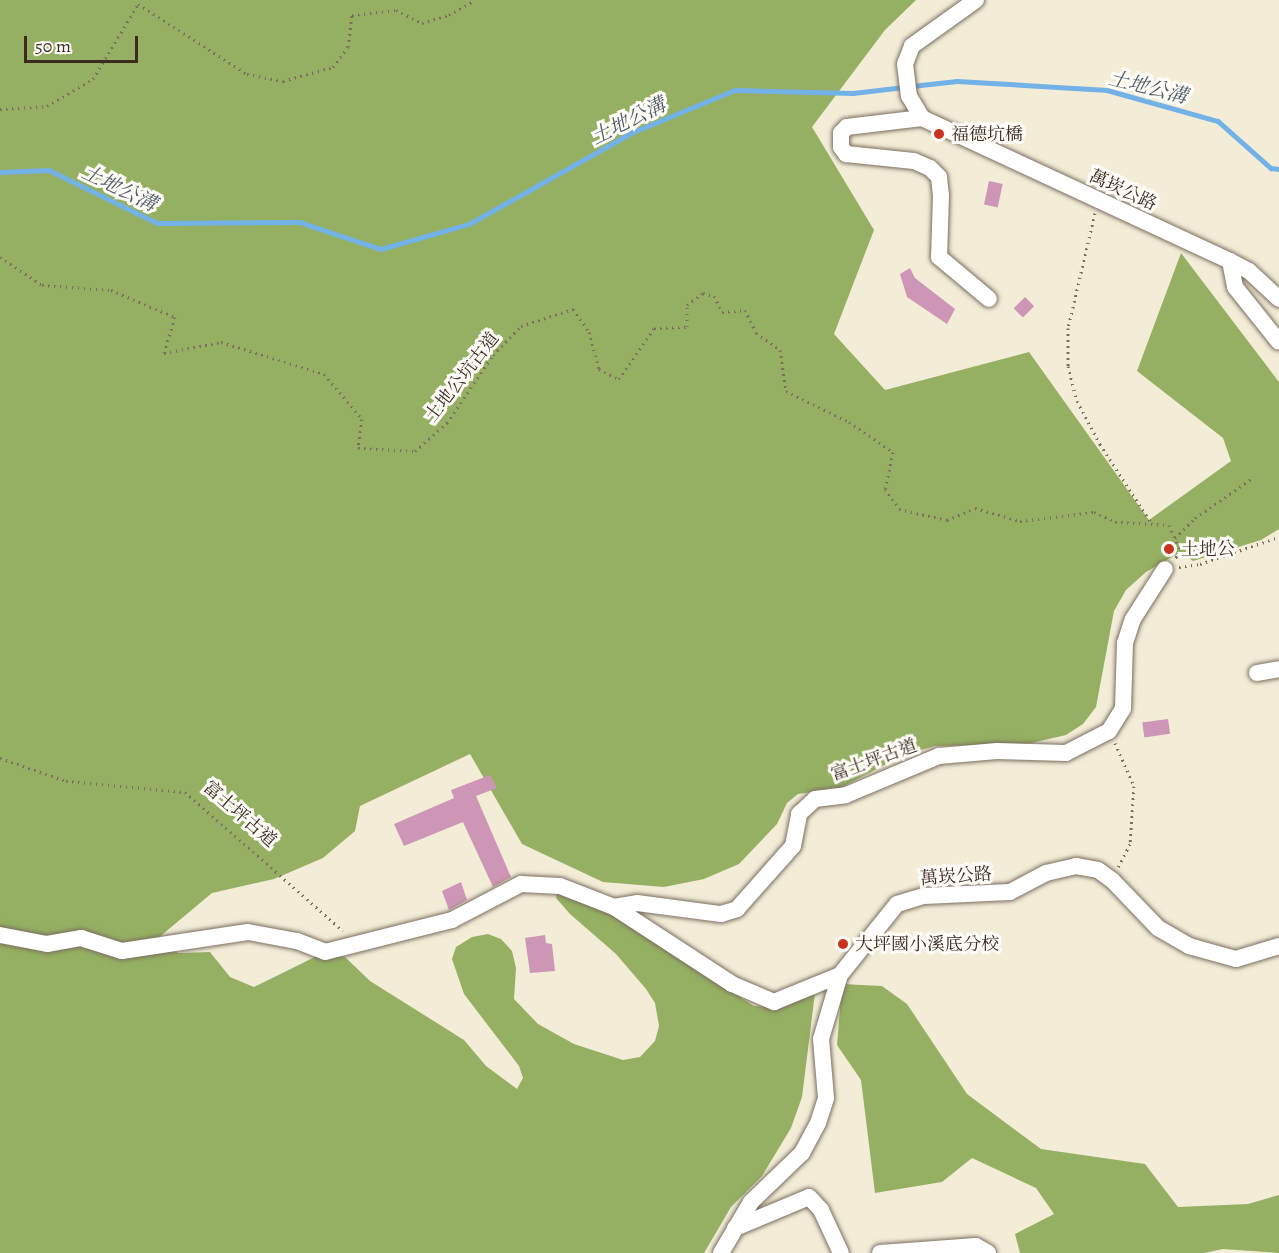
<!DOCTYPE html>
<meta charset="utf-8">
<style>
body{margin:0}
#map{position:relative;width:1279px;height:1253px;overflow:hidden;background:#f3edd8;font-family:Alegreya,"Noto Serif TC",serif}
div>[style]{position:absolute}
.forest>*{inset:0;background:#95b062}
.stream>*{height:4.5px;margin:-2.25px;padding:0 2.25px;transform-origin:2.25px;border-radius:2.25px;background:#73b2e6}
.building>*{inset:0;background:#ce96b6;transform-origin:0 0}
.path>*{height:3px;margin-top:-1.5px;transform-origin:0;background:repeating-linear-gradient(90deg,#7b6e5f 0 1.5px,transparent 0 6px)}
.roads{filter:drop-shadow(0 0 2px #7b6e5f) drop-shadow(0 0 2px #7b6e5f)}
.minor>*{height:16px;margin:-8px;padding:0 8px;transform-origin:8px;border-radius:8px;background:#fff}
.dots>*{width:16px;height:16px;translate:-50% -50%;box-sizing:border-box;border:3px solid #fdfcf7;border-radius:50%}
span{translate:-50% -50%;white-space:nowrap;text-align:center;line-height:1.15;-webkit-text-stroke:6px #fdfcf7;paint-order:stroke}
.poi-label{font-size:18px;color:#3b2a1e}
.left{translate:0 -50%;text-align:left}
.street-label{font-size:18px;color:#3b2a1e}
.water-label{font-size:20px;color:#4f5a64;font-style:italic}
.scale{position:absolute;left:24px;top:36px;width:114px;height:27px;box-sizing:border-box;border:3px solid #3b2a1e;border-top:0;padding-left:8px;font-size:18px;line-height:21px;white-space:nowrap;color:#3b2a1e;-webkit-text-stroke:4px #fdfcf7;paint-order:stroke}
</style>
<div id="map">
<div class="forest">
<i style="clip-path:polygon(0 0,916px 0,885px 30px,812px 127px,874px 230px,834px 334px,885px 390px,1029px 352px,1149px 520px,1231px 461px,1223px 438px,1137px 371px,1181px 253px,1279px 382px,1279px 529px,1261px 540px,1193px 561px,1181px 552px,1146px 572px,1126px 590px,1114px 611px,1096px 707px,1083px 724px,1066px 735px,1027px 744px,935px 746px,904px 755px,840px 788px,798px 794px,787px 803px,777px 824px,739px 864px,704px 879px,664px 887px,603px 882px,522px 844px,470px 754px,360px 806px,355px 831px,323px 858px,274px 879px,212px 893px,157px 939px,178px 953px,210px 952px,230px 977px,254px 987px,325px 952px,345px 957px,370px 981px,464px 1040px,486px 1066px,517px 1089px,523px 1078px,519px 1066px,464px 994px,452px 959px,456px 947px,472px 937px,488px 934px,501px 939px,512px 951px,516px 968px,514px 999px,538px 1024px,574px 1044px,623px 1060px,640px 1057px,655px 1041px,659px 1026px,655px 1003px,646px 989px,616px 954px,570px 914px,556px 898px,557px 893px,614px 916px,754px 1006px,780px 1008px,815px 993px,802px 1097px,791px 1128px,762px 1176px,731px 1207px,704px 1253px,0 1253px)"></i>
<i style="clip-path:polygon(842px 984px,882px 986px,907px 1004px,967px 1094px,1041px 1149px,1145px 1164px,1178px 1207px,1248px 1204px,1279px 1195px,1279px 1253px,1223px 1249px,1204px 1253px,1020px 1253px,1015px 1234px,1054px 1214px,1036px 1188px,972px 1158px,942px 1182px,875px 1193px,861px 1080px,837px 1045px)"></i>
</div>
<div class="stream">
<i style="left:912px;top:86px;width:45px;rotate:-6.3deg"></i>
<i style="left:957px;top:81px;width:150px;rotate:3.4deg"></i>
<i style="left:1107px;top:90px;width:115px;rotate:15.6deg"></i>
<i style="left:1218px;top:121px;width:71px;rotate:41.6deg"></i>
<i style="left:1271px;top:168px;width:8px;rotate:7deg"></i>
<i style="left:0;top:172px;width:49px;rotate:-2.3deg"></i>
<i style="left:49px;top:170px;width:120px;rotate:26.1deg"></i>
<i style="left:157px;top:223px;width:142px;rotate:-0.4deg"></i>
<i style="left:299px;top:222px;width:86px;rotate:18.2deg"></i>
<i style="left:381px;top:249px;width:91px;rotate:-15.9deg"></i>
<i style="left:469px;top:224px;width:186px;rotate:-29.3deg"></i>
<i style="left:631px;top:133px;width:113px;rotate:-22.5deg"></i>
<i style="left:735px;top:90px;width:118px;rotate:1.5deg"></i>
<i style="left:853px;top:93px;width:51px;rotate:-6.7deg"></i>
</div>
<div class="building">
<i style="left:989px;top:181px;width:14px;height:24px;rotate:12deg"></i>
<i style="clip-path:polygon(910px 268px,915px 278px,955px 309px,947px 324px,907px 297px,900px 274px)"></i>
<i style="left:1025px;top:297px;width:13px;height:16px;rotate:45deg"></i>
<i style="left:1168px;top:719px;width:15px;height:26px;rotate:82deg"></i>
<i style="clip-path:polygon(490px 775px,497px 788px,476px 796px,511px 877px,493px 887px,463px 822px,404px 846px,394px 824px,454px 798px,451px 790px)"></i>
<i style="clip-path:polygon(461px 882px,467px 900px,449px 910px,442px 891px)"></i>
<i style="clip-path:polygon(545px 935px,546px 943px,552px 944px,555px 971px,530px 973px,525px 938px)"></i>
</div>
<div class="path">
<i style="left:0;top:109px;width:47px;rotate:-3.7deg"></i>
<i style="left:47px;top:106px;width:53px;rotate:-30.4deg"></i>
<i style="left:93px;top:79px;width:87px;rotate:-59deg"></i>
<i style="left:138px;top:4px;width:130px;rotate:32.7deg"></i>
<i style="left:247px;top:74px;width:37px;rotate:11deg"></i>
<i style="left:283px;top:81px;width:52px;rotate:-15.6deg"></i>
<i style="left:333px;top:67px;width:25px;rotate:-53deg"></i>
<i style="left:348px;top:47px;width:32px;rotate:-83deg"></i>
<i style="left:352px;top:15px;width:44px;rotate:-6.5deg"></i>
<i style="left:396px;top:10px;width:29px;rotate:27deg"></i>
<i style="left:422px;top:23px;width:28px;rotate:-17deg"></i>
<i style="left:449px;top:15px;width:30px;rotate:-30deg"></i>
<i style="left:1095px;top:213px;width:118px;rotate:103.2deg"></i>
<i style="left:1068px;top:328px;width:38px;rotate:90deg"></i>
<i style="left:1068px;top:366px;width:36px;rotate:76deg"></i>
<i style="left:1077px;top:401px;width:49px;rotate:61.9deg"></i>
<i style="left:1100px;top:444px;width:95px;rotate:57deg"></i>
<i style="left:0;top:257px;width:50px;rotate:33.7deg"></i>
<i style="left:42px;top:285px;width:69px;rotate:4.1deg"></i>
<i style="left:111px;top:290px;width:69px;rotate:22.9deg"></i>
<i style="left:175px;top:317px;width:38px;rotate:107deg"></i>
<i style="left:164px;top:353px;width:58px;rotate:-10.9deg"></i>
<i style="left:221px;top:342px;width:108px;rotate:17.3deg"></i>
<i style="left:324px;top:374px;width:59px;rotate:49.8deg"></i>
<i style="left:362px;top:419px;width:29px;rotate:98deg"></i>
<i style="left:358px;top:448px;width:57px;rotate:3deg"></i>
<i style="left:415px;top:451px;width:43px;rotate:-41.2deg"></i>
<i style="left:447px;top:423px;width:82px;rotate:-55.9deg"></i>
<i style="left:493px;top:355px;width:40px;rotate:-46deg"></i>
<i style="left:521px;top:326px;width:55px;rotate:-18.1deg"></i>
<i style="left:573px;top:309px;width:28px;rotate:55deg"></i>
<i style="left:589px;top:332px;width:38px;rotate:75deg"></i>
<i style="left:599px;top:369px;width:22px;rotate:27deg"></i>
<i style="left:619px;top:379px;width:62px;rotate:-55.5deg"></i>
<i style="left:654px;top:328px;width:33px;rotate:-2deg"></i>
<i style="left:687px;top:327px;width:22px;rotate:-90deg"></i>
<i style="left:687px;top:305px;width:20px;rotate:-37deg"></i>
<i style="left:703px;top:293px;width:11px;rotate:15deg"></i>
<i style="left:714px;top:296px;width:18px;rotate:63deg"></i>
<i style="left:722px;top:312px;width:23px;rotate:-5deg"></i>
<i style="left:745px;top:310px;width:25px;rotate:64deg"></i>
<i style="left:756px;top:333px;width:29px;rotate:35deg"></i>
<i style="left:780px;top:350px;width:41px;rotate:81.7deg"></i>
<i style="left:786px;top:391px;width:70px;rotate:26.2deg"></i>
<i style="left:849px;top:422px;width:53px;rotate:34.3deg"></i>
<i style="left:893px;top:452px;width:38px;rotate:102deg"></i>
<i style="left:885px;top:489px;width:24px;rotate:55deg"></i>
<i style="left:899px;top:509px;width:49px;rotate:12.9deg"></i>
<i style="left:947px;top:520px;width:30px;rotate:-23deg"></i>
<i style="left:975px;top:508px;width:47px;rotate:16.1deg"></i>
<i style="left:1020px;top:521px;width:75px;rotate:-6.9deg"></i>
<i style="left:1094px;top:512px;width:23px;rotate:25deg"></i>
<i style="left:1115px;top:522px;width:54px;rotate:3.2deg"></i>
<i style="left:1169px;top:525px;width:30px;rotate:66deg"></i>
<i style="left:1181px;top:552px;width:10px;rotate:135deg"></i>
<i style="left:1175px;top:538px;width:28px;rotate:-45deg"></i>
<i style="left:1195px;top:518px;width:72px;rotate:-34.8deg"></i>
<i style="left:1179px;top:567px;width:21px;rotate:-8deg"></i>
<i style="left:1200px;top:564px;width:83px;rotate:-18.9deg"></i>
<i style="left:1115px;top:743px;width:47px;rotate:66.2deg"></i>
<i style="left:1134px;top:786px;width:58px;rotate:93.9deg"></i>
<i style="left:1130px;top:844px;width:27px;rotate:117deg"></i>
<i style="left:0;top:758px;width:70px;rotate:19.2deg"></i>
<i style="left:66px;top:781px;width:120px;rotate:5.3deg"></i>
<i style="left:185px;top:792px;width:210px;rotate:41.3deg"></i>
</div>
<div class="roads">
<div class="minor">
<i style="left:976px;top:0;width:79px;rotate:144.3deg"></i>
<i style="left:912px;top:46px;width:19px;rotate:111deg"></i>
<i style="left:905px;top:64px;width:32px;rotate:83deg"></i>
<i style="left:909px;top:96px;width:26px;rotate:59deg"></i>
<i style="left:922px;top:118px;width:340px;rotate:24.9deg"></i>
<i style="left:1230px;top:261px;width:26px;rotate:79deg"></i>
<i style="left:1235px;top:287px;width:70px;rotate:51.3deg"></i>
<i style="left:922px;top:118px;width:76px;rotate:173.2deg"></i>
<i style="left:847px;top:127px;width:8px;rotate:135deg"></i>
<i style="left:841px;top:133px;width:14px;rotate:90deg"></i>
<i style="left:841px;top:147px;width:9px;rotate:54deg"></i>
<i style="left:846px;top:154px;width:68px;rotate:5.9deg"></i>
<i style="left:914px;top:161px;width:17px;rotate:24deg"></i>
<i style="left:930px;top:168px;width:13px;rotate:45deg"></i>
<i style="left:939px;top:177px;width:18px;rotate:84deg"></i>
<i style="left:941px;top:195px;width:62px;rotate:91.8deg"></i>
<i style="left:939px;top:257px;width:65px;rotate:40deg"></i>
<i style="left:1230px;top:261px;width:21px;rotate:28deg"></i>
<i style="left:1249px;top:271px;width:41px;rotate:43deg"></i>
<i style="left:1257px;top:673px;width:22px;rotate:-10deg"></i>
<i style="left:614px;top:907px;width:23px;rotate:-10deg"></i>
<i style="left:637px;top:903px;width:85px;rotate:7.5deg"></i>
<i style="left:721px;top:914px;width:17px;rotate:-17deg"></i>
<i style="left:737px;top:909px;width:84px;rotate:-48.4deg"></i>
<i style="left:793px;top:846px;width:33px;rotate:-79deg"></i>
<i style="left:799px;top:814px;width:22px;rotate:-43deg"></i>
<i style="left:815px;top:799px;width:31px;rotate:-7deg"></i>
<i style="left:846px;top:795px;width:101px;rotate:-22.8deg"></i>
<i style="left:939px;top:756px;width:58px;rotate:-4.9deg"></i>
<i style="left:997px;top:751px;width:69px;rotate:1.7deg"></i>
<i style="left:1066px;top:753px;width:48px;rotate:-27.1deg"></i>
<i style="left:1109px;top:731px;width:26px;rotate:-58deg"></i>
<i style="left:1123px;top:709px;width:66px;rotate:-88.3deg"></i>
<i style="left:1125px;top:643px;width:25px;rotate:-72deg"></i>
<i style="left:1133px;top:619px;width:59px;rotate:-57.4deg"></i>
<i style="left:0;top:935px;width:48px;rotate:10.8deg"></i>
<i style="left:47px;top:944px;width:35px;rotate:-10deg"></i>
<i style="left:81px;top:938px;width:43px;rotate:17.6deg"></i>
<i style="left:122px;top:951px;width:127px;rotate:-8.6deg"></i>
<i style="left:248px;top:932px;width:50px;rotate:10.4deg"></i>
<i style="left:297px;top:941px;width:30px;rotate:21deg"></i>
<i style="left:325px;top:952px;width:131px;rotate:-14.1deg"></i>
<i style="left:452px;top:920px;width:78px;rotate:-27.6deg"></i>
<i style="left:521px;top:884px;width:39px;rotate:3deg"></i>
<i style="left:560px;top:886px;width:58px;rotate:21.3deg"></i>
<i style="left:614px;top:907px;width:141px;rotate:33.1deg"></i>
<i style="left:732px;top:984px;width:46px;rotate:23.2deg"></i>
<i style="left:774px;top:1002px;width:71px;rotate:-22.2deg"></i>
<i style="left:735px;top:1228px;width:80px;rotate:-22.7deg"></i>
<i style="left:809px;top:1197px;width:18px;rotate:47deg"></i>
<i style="left:821px;top:1210px;width:47px;rotate:65.1deg"></i>
<i style="left:721px;top:1253px;width:59px;rotate:-59.5deg"></i>
<i style="left:751px;top:1202px;width:71px;rotate:-43.9deg"></i>
<i style="left:802px;top:1153px;width:34px;rotate:-62deg"></i>
<i style="left:818px;top:1123px;width:26px;rotate:-72deg"></i>
<i style="left:826px;top:1098px;width:59px;rotate:-94.8deg"></i>
<i style="left:821px;top:1039px;width:67px;rotate:-73.5deg"></i>
<i style="left:840px;top:975px;width:91px;rotate:-51.2deg"></i>
<i style="left:897px;top:904px;width:28px;rotate:-17deg"></i>
<i style="left:924px;top:896px;width:86px;rotate:-2.7deg"></i>
<i style="left:1010px;top:892px;width:41px;rotate:-27.8deg"></i>
<i style="left:1046px;top:873px;width:31px;rotate:-13deg"></i>
<i style="left:1076px;top:866px;width:22px;rotate:10deg"></i>
<i style="left:1098px;top:870px;width:17px;rotate:36deg"></i>
<i style="left:1112px;top:880px;width:66px;rotate:46.2deg"></i>
<i style="left:1158px;top:928px;width:36px;rotate:30deg"></i>
<i style="left:1189px;top:946px;width:49px;rotate:15.5deg"></i>
<i style="left:1236px;top:959px;width:45px;rotate:-16.8deg"></i>
<i style="left:880px;top:1253px;width:96px;rotate:-4.2deg"></i>
<i style="left:976px;top:1246px;width:14px;rotate:30deg"></i>
</div>
</div>
<div class="dots">
<i style="left:939px;top:134px;background:#c8321e"></i>
<i style="left:1169px;top:549px;background:#c8321e"></i>
<i style="left:843px;top:944px;background:#c8321e"></i>
</div>
<div class="poi-label">
<span class="left" style="left:951px;top:134px">福德坑橋</span>
<span class="left" style="left:1181px;top:549px">土地公</span>
<span class="left" style="left:855px;top:944px">大坪國小溪底分校</span>
</div>
<div class="street-label">
<span style="left:1123px;top:190px;rotate:25deg">萬崁公路</span>
<span style="left:462px;top:377px;rotate:-52deg">土地公坑古道</span>
<span style="left:874px;top:760px;rotate:-20deg">富士坪古道</span>
<span style="left:240px;top:814px;rotate:41deg">富士坪古道</span>
<span style="left:956px;top:876px;rotate:-4deg">萬崁公路</span>
</div>
<div class="water-label">
<span style="left:1148px;top:87px;rotate:14deg">土地公溝</span>
<span style="left:628px;top:121px;rotate:-26deg">土地公溝</span>
<span style="left:119px;top:188px;rotate:26deg">土地公溝</span>
</div>
<div class="scale">50 m</div>
</div>
